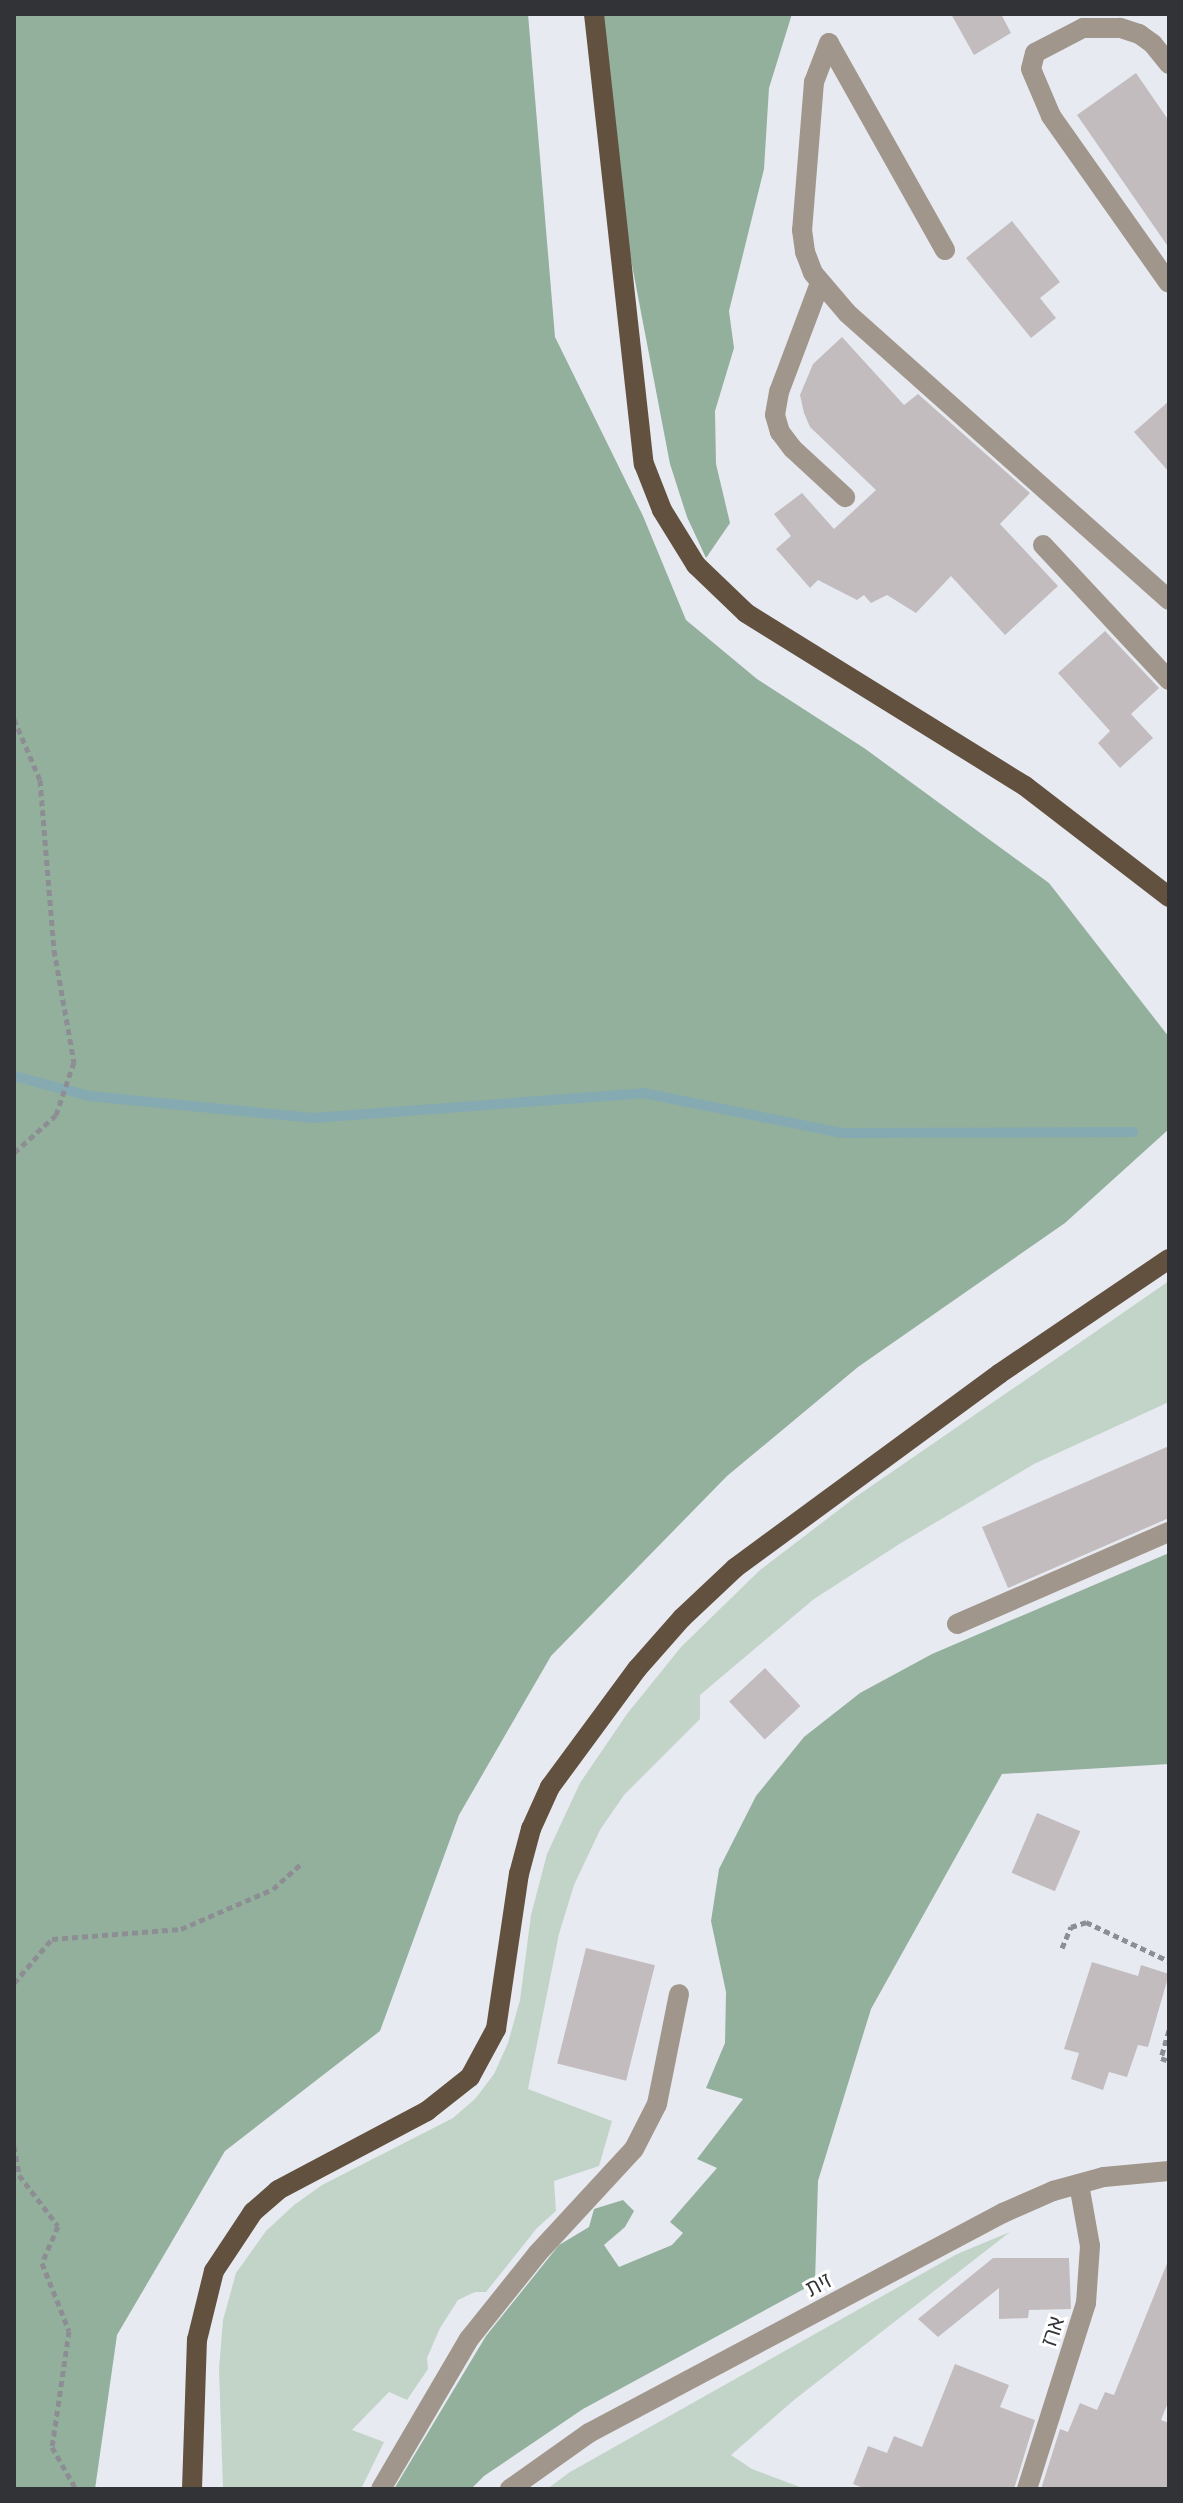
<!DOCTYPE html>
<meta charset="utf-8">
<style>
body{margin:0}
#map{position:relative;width:1183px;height:2503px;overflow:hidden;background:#e8eaf1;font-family:"Open Sans","Noto Sans Hebrew",sans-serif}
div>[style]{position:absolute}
.green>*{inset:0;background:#c2d4c8}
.forest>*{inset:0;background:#93b09d}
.stream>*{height:10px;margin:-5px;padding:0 5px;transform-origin:5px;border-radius:5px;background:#85aab2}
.building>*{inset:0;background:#c2bcbf;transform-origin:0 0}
.path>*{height:5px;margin-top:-2.5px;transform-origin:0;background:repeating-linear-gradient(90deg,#8d8e93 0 6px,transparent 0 10px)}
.minor>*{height:20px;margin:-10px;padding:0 10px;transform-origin:10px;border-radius:10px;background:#a0968c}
.major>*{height:20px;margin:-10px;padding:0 10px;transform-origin:10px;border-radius:10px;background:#635140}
span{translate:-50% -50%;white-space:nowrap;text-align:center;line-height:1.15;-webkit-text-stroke:6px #fff;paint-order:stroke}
.street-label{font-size:22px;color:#323336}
.frame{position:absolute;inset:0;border:16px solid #323336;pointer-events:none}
</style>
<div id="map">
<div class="green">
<i style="clip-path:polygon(1169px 1281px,1169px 1402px,1034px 1464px,901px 1543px,814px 1599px,700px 1695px,700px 1719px,624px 1795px,600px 1830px,574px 1885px,559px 1934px,528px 2089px,612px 2121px,599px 2166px,554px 2181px,556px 2211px,537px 2228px,486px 2292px,475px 2292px,458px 2300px,440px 2328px,427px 2358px,428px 2369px,407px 2400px,389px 2392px,352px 2430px,384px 2442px,361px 2489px,223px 2489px,219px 2369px,223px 2320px,236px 2273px,266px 2231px,294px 2205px,322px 2185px,453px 2118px,475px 2099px,494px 2074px,508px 2043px,520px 2000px,531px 1915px,547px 1854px,580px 1783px,627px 1714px,681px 1647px,760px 1570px,857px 1496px)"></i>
<i style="clip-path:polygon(1010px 2232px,794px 2400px,731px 2455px,752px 2469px,805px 2489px,547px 2489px,570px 2472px,957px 2254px)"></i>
</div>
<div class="forest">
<i style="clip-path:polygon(14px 14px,528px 14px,555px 337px,643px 516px,686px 620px,757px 679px,864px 748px,1049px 883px,1169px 1037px,1169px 1129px,1065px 1223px,858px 1367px,727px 1476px,551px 1656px,459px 1815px,380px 2031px,225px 2151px,117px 2335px,95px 2489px,14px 2489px)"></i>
<i style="clip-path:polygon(584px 14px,792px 14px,769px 88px,764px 169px,729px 311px,734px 348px,715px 411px,716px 464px,730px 523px,706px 558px,687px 517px,670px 464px)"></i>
<i style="clip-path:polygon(1169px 1553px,1169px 1764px,1002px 1774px,871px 2009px,818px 2181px,815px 2283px,583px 2409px,484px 2476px,471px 2489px,394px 2489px,486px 2336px,559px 2245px,589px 2227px,594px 2209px,623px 2200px,634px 2211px,625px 2227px,604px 2245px,619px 2267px,672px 2245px,683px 2233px,670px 2222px,717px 2168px,697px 2159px,743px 2099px,706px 2088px,725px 2043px,726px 1992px,711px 1921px,719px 1869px,756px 1796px,804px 1737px,860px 1693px,932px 1654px)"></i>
</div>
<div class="stream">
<i style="left:14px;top:1076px;width:78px;rotate:14.9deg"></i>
<i style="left:89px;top:1096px;width:225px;rotate:5.6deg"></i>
<i style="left:313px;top:1118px;width:331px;rotate:-4.3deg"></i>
<i style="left:643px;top:1093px;width:202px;rotate:11.4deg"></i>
<i style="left:841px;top:1133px;width:292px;rotate:-0.2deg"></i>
</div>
<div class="building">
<i style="clip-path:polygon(951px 14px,1001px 14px,1011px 33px,974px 55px)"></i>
<i style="clip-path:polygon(1136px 73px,1169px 121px,1169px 248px,1077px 115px)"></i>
<i style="clip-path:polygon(1012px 221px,1060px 282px,1040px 298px,1056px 318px,1031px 338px,966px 258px)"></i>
<i style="clip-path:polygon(842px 337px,904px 405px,918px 394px,1030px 493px,1000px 524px,1058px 586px,1005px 635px,951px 576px,916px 613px,887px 595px,871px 603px,864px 595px,857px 600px,818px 580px,810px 588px,776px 549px,791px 536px,774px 514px,802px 493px,834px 529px,876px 490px,810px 427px,804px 413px,800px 395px,813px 364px)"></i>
<i style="clip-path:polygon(1169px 401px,1169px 472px,1134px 432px)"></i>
<i style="clip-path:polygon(1105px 631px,1159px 688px,1131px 714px,1153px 738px,1120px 768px,1098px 743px,1110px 731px,1058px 673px)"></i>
<i style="clip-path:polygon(1169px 1446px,1169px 1518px,1008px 1588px,982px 1527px)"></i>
<i style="left:765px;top:1668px;width:52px;height:49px;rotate:47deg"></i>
<i style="left:1037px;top:1813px;width:47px;height:65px;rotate:23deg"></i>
<i style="left:586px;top:1948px;width:71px;height:119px;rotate:14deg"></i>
<i style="clip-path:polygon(1092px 1962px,1138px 1976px,1141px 1965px,1169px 1974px,1148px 2047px,1138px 2045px,1127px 2077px,1109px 2072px,1103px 2090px,1071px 2079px,1079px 2053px,1064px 2049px)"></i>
<i style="clip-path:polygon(993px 2258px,1069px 2258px,1071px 2309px,1029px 2310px,1028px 2318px,999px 2319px,999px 2288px,938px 2337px,918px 2319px)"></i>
<i style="clip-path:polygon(1168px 2261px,1169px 2400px,1161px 2420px,1169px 2423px,1169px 2489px,1041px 2489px,1060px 2429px,1068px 2432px,1080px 2403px,1097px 2410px,1105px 2392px,1114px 2395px)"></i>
<i style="clip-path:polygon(955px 2364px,1009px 2385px,1000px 2407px,1035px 2420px,1014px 2489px,866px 2489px,853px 2484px,868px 2446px,887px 2453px,894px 2436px,922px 2447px)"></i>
</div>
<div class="path">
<i style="left:14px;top:719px;width:66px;rotate:66.9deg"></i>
<i style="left:40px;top:780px;width:171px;rotate:85.3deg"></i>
<i style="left:54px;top:950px;width:114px;rotate:79.9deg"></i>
<i style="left:74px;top:1062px;width:56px;rotate:108.8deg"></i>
<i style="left:56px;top:1115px;width:57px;rotate:137.9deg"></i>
<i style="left:1062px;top:1948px;width:23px;rotate:-67deg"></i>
<i style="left:1071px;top:1927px;width:16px;rotate:-18deg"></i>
<i style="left:1086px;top:1922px;width:92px;rotate:25.2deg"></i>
<i style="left:14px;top:1983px;width:58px;rotate:-49.2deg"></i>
<i style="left:52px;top:1939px;width:129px;rotate:-4.4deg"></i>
<i style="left:181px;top:1929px;width:100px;rotate:-23.5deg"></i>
<i style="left:273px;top:1889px;width:40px;rotate:-42deg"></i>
<i style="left:1169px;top:2030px;width:29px;rotate:106deg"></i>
<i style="left:1161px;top:2058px;width:9px;rotate:21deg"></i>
<i style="left:14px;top:2146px;width:29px;rotate:80deg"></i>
<i style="left:19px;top:2175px;width:64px;rotate:52.6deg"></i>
<i style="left:58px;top:2226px;width:40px;rotate:113.4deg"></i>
<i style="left:42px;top:2263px;width:73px;rotate:68.3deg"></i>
<i style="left:69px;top:2331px;width:117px;rotate:98.3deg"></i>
<i style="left:52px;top:2447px;width:48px;rotate:60.3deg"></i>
</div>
<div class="minor">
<i style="left:1169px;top:64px;width:26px;rotate:-129deg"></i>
<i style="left:1153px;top:44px;width:17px;rotate:-144deg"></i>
<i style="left:1139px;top:34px;width:20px;rotate:-162deg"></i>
<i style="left:1120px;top:28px;width:37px;rotate:180deg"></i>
<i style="left:1083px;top:28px;width:54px;rotate:152.5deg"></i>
<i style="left:1035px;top:53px;width:16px;rotate:104deg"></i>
<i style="left:1031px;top:69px;width:51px;rotate:66.9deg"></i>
<i style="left:1051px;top:116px;width:204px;rotate:54.8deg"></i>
<i style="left:945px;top:250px;width:237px;rotate:-119.3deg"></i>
<i style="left:829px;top:43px;width:42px;rotate:111deg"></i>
<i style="left:814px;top:82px;width:148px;rotate:94.6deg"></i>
<i style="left:802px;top:230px;width:22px;rotate:82deg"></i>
<i style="left:805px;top:252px;width:22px;rotate:69deg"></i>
<i style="left:813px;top:273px;width:52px;rotate:49.6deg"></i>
<i style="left:847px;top:313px;width:431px;rotate:41.7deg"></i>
<i style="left:820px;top:283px;width:116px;rotate:110.6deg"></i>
<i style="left:779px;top:392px;width:23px;rotate:100deg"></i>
<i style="left:775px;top:415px;width:18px;rotate:74deg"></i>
<i style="left:780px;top:432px;width:21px;rotate:53deg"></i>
<i style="left:793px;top:449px;width:71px;rotate:42.7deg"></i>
<i style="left:1043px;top:545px;width:185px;rotate:47deg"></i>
<i style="left:957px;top:1624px;width:231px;rotate:-23.5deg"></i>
<i style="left:381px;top:2489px;width:174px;rotate:-59.6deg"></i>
<i style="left:469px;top:2339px;width:109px;rotate:-51.3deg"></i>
<i style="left:537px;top:2254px;width:143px;rotate:-47.3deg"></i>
<i style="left:634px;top:2149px;width:51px;rotate:-62.9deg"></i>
<i style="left:657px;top:2104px;width:112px;rotate:-78.7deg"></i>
<i style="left:510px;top:2489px;width:97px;rotate:-35.3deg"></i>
<i style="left:589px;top:2433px;width:469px;rotate:-28deg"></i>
<i style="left:1003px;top:2213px;width:55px;rotate:-23.7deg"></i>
<i style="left:1053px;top:2191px;width:53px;rotate:-15.4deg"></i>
<i style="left:1104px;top:2177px;width:65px;rotate:-5.3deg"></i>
<i style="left:1027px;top:2489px;width:195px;rotate:-72.4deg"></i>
<i style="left:1086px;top:2303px;width:57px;rotate:-86deg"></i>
<i style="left:1090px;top:2246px;width:63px;rotate:-100.1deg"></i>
</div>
<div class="major">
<i style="left:594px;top:14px;width:453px;rotate:83.7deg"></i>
<i style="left:644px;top:464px;width:49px;rotate:68.6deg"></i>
<i style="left:662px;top:510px;width:65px;rotate:58.3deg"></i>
<i style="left:696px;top:565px;width:69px;rotate:43.8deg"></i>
<i style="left:746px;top:613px;width:328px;rotate:31.8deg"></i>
<i style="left:1025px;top:786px;width:182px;rotate:37.6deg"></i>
<i style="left:192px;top:2489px;width:149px;rotate:-88.1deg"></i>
<i style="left:197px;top:2340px;width:71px;rotate:-76.2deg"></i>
<i style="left:214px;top:2271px;width:71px;rotate:-56.5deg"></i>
<i style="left:253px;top:2212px;width:33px;rotate:-41deg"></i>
<i style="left:278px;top:2190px;width:169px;rotate:-27.9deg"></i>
<i style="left:427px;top:2111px;width:55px;rotate:-38.3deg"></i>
<i style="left:470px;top:2077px;width:55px;rotate:-61.6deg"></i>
<i style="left:496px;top:2029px;width:157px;rotate:-81.6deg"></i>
<i style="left:519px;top:1874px;width:47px;rotate:-75.1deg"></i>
<i style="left:531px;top:1829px;width:46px;rotate:-65.7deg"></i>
<i style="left:550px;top:1787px;width:147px;rotate:-53.6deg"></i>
<i style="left:637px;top:1669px;width:68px;rotate:-48.6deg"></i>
<i style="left:682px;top:1618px;width:73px;rotate:-43.3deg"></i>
<i style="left:735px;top:1568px;width:328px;rotate:-36.3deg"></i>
<i style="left:999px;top:1374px;width:205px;rotate:-34.1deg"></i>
</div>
<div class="street-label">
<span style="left:818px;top:2284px;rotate:-28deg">זית</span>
<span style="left:1052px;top:2331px;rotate:-72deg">ארז</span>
</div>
<div class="frame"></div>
</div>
